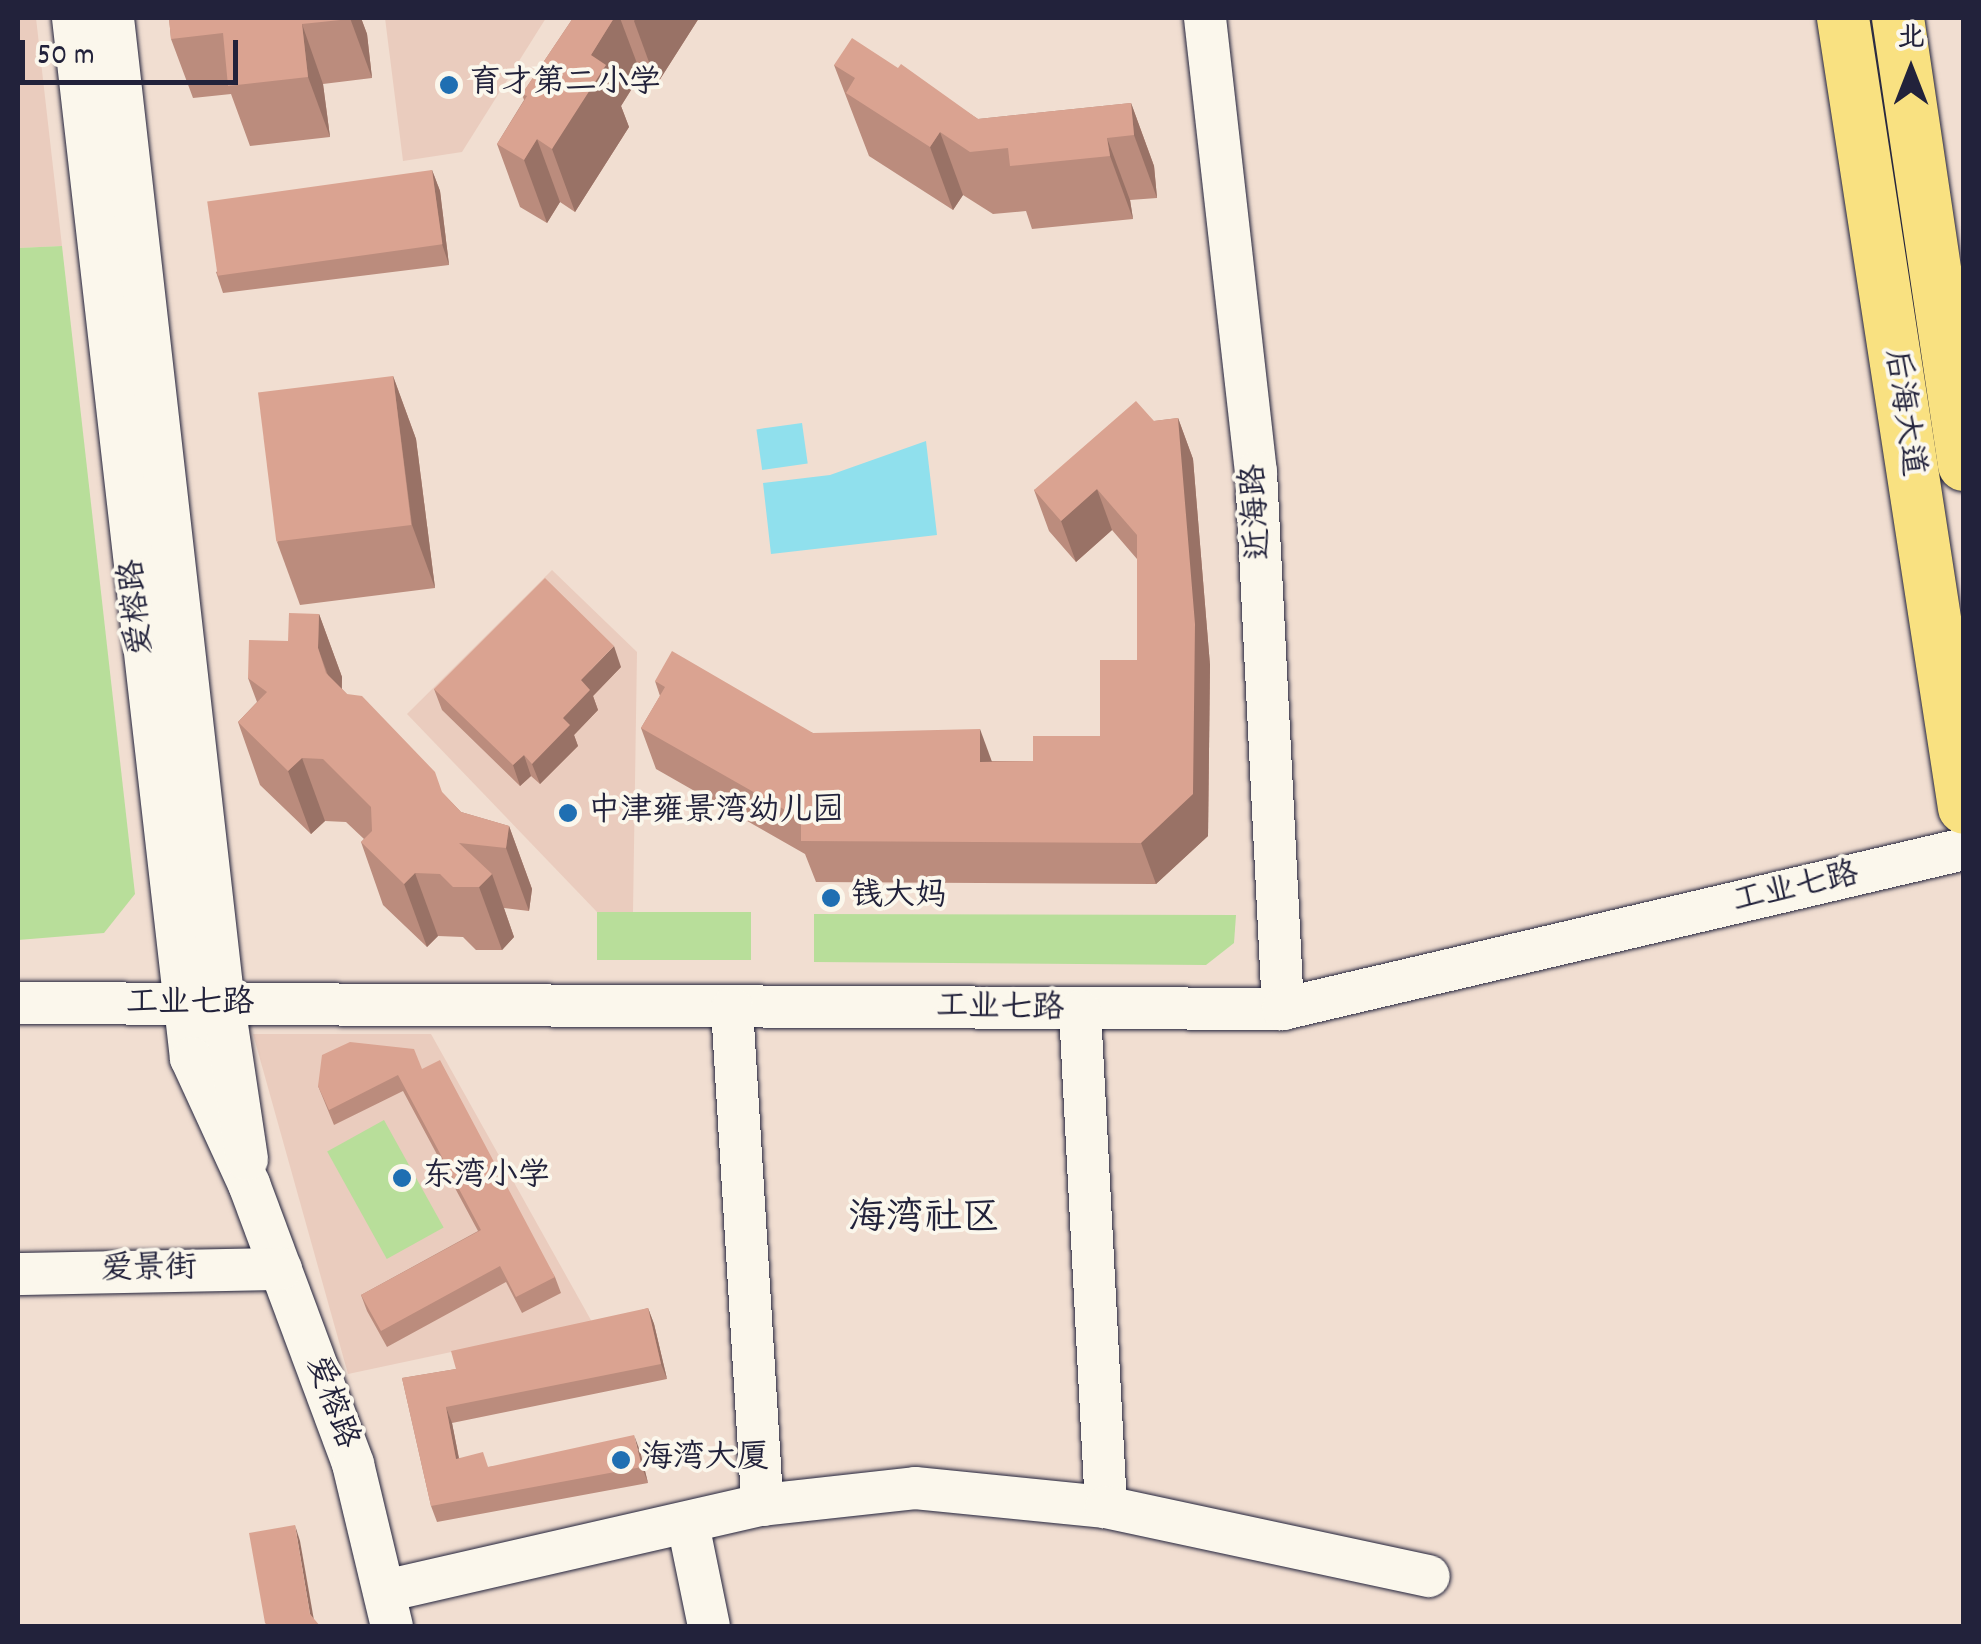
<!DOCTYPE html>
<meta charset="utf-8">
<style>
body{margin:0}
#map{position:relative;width:1981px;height:1644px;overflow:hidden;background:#f1ded1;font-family:Dekko,"LXGW WenKai TC",sans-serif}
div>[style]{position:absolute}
.built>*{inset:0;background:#eaccbe}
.green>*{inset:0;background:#b8de9a;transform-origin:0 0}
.water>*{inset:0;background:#90e0ed;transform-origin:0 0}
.roads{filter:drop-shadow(0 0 2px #22223b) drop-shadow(0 0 2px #22223b)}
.minor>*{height:42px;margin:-21px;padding:0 21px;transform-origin:21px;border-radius:21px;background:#fbf7ec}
.major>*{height:52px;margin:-26px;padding:0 26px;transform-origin:26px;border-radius:26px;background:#f9e181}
.wall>*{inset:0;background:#bb8c7d}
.shaded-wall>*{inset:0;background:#997266}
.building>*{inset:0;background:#daa391;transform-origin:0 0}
.dots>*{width:28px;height:28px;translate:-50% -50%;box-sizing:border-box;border:5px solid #fbf7ec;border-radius:50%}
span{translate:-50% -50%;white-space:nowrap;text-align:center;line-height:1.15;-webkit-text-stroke:8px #fbf7ec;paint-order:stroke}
.poi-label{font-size:32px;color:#22223b}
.left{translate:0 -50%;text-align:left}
.street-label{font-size:32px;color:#22223b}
.quarter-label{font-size:38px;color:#22223b}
.frame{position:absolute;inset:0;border:20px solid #22223b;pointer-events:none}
.north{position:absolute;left:1861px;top:20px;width:100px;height:100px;-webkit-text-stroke:8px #fbf7ec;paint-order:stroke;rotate:0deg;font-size:28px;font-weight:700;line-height:40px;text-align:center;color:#22223b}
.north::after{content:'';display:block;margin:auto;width:35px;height:45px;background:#22223b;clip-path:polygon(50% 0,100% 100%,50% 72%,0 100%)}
.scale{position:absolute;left:20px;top:40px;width:218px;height:45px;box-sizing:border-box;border:5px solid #22223b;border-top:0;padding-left:12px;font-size:30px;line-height:35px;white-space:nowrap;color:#22223b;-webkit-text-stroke:8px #fbf7ec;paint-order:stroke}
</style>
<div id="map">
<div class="built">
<i style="clip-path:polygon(18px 18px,36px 18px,62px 246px,18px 248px)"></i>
<i style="clip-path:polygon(385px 18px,546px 18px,462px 152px,403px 161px)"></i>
<i style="clip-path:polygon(552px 570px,637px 652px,633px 912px,597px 912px,407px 714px)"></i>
<i style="clip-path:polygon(253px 1034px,431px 1034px,592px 1322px,348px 1374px)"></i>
</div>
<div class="green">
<i style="clip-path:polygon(62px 246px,135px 894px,104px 933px,18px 940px,18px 248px)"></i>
<i style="left:597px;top:912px;width:154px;height:48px"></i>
<i style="clip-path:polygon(814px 914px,1236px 915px,1234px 943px,1206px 965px,814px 962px)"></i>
<i style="left:384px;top:1120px;width:123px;height:65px;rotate:61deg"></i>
</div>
<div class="water">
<i style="left:802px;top:423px;width:41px;height:46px;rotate:82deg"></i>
<i style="clip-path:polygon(926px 441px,937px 535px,771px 554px,763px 483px,830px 475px)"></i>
</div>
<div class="roads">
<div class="minor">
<i style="left:73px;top:18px;width:1047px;rotate:83.53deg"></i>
<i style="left:191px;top:1058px;width:139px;rotate:65.3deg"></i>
<i style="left:249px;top:1184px;width:299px;rotate:69.6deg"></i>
<i style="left:353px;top:1464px;width:167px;rotate:76.5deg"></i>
<i style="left:113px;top:18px;width:993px;rotate:83.58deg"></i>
<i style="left:224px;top:1005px;width:156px;rotate:81.5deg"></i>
<i style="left:1205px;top:18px;width:457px;rotate:83.6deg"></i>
<i style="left:1256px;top:472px;width:538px;rotate:87.12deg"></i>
<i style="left:18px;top:1003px;width:1265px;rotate:0.27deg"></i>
<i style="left:1283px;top:1009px;width:700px;rotate:-13.22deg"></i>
<i style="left:732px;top:1008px;width:498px;rotate:86.5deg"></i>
<i style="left:1080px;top:1011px;width:497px;rotate:87deg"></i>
<i style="left:18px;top:1274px;width:263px;rotate:-1.1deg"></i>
<i style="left:688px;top:1524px;width:104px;rotate:78.4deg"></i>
<i style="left:385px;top:1591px;width:387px;rotate:-12.9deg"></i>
<i style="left:762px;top:1505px;width:154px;rotate:-6.3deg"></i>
<i style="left:915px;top:1488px;width:192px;rotate:5.7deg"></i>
<i style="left:1106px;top:1507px;width:330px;rotate:12.1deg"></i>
</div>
<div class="major">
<i style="left:1843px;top:18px;width:799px;rotate:81.29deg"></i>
<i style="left:1898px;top:18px;width:452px;rotate:81.6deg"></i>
</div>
</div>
<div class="wall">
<i style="clip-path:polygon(169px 18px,361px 18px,367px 34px,372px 78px,323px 84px,330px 137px,250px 146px,231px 94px,193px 98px,171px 39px)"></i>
<i style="clip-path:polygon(573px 18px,699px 18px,657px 84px,641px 74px,621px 106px,629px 127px,575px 212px,560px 202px,547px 223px,520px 207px,497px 144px,524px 100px,522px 94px)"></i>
<i style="clip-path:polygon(834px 65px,898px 68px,978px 119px,1131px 103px,1154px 166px,1157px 198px,1130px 200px,1133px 219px,1032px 229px,1026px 211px,993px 214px,963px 195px,953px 210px,869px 156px)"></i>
<i style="clip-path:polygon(432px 170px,440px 191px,449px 265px,223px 293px,216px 272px)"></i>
<i style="clip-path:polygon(393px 376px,416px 439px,435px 588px,300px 605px,277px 542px)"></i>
<i style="clip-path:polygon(1178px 418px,1193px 459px,1210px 665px,1208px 836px,1156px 884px,816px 882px,805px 854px,656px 769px,641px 728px,660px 696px,655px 681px,813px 733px,992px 761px,1033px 761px,1100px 736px,1137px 660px,1137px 559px,1112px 530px,1076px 562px,1049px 531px,1034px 490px,1154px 421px)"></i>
<i style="clip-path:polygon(319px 614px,342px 677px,342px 689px,461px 812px,509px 826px,532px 889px,529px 911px,504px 908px,514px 937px,502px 950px,476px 950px,463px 937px,438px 936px,427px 947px,383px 905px,361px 842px,364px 839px,346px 822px,325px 821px,311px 834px,260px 785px,238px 722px,257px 702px,248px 678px)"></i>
<i style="clip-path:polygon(621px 667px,593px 696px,598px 710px,574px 735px,578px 746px,540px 784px,531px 776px,520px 786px,442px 710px,434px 689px)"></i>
<i style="clip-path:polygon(422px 1069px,555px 1277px,561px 1293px,522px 1313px,506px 1282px,387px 1347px,367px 1311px,361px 1295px,478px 1231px,403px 1091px,334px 1125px,318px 1086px)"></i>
<i style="clip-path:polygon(648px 1308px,654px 1324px,667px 1379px,452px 1423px,459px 1458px,488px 1467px,640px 1451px,648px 1483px,437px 1522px,431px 1506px,402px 1378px,456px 1369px)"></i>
</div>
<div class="shaded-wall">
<i style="clip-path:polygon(350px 18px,361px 18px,367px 34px,372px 78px)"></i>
<i style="clip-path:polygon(614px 18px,620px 18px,641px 74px,621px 106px,629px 127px,575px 212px,552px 149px,591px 55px)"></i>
<i style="clip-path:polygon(636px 18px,699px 18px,657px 84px,634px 21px)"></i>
<i style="clip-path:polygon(302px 24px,323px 84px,330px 137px,308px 77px)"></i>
<i style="clip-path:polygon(1131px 103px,1154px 166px,1157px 198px,1134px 135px)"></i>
<i style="clip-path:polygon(940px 132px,963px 195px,953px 210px,930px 147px)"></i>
<i style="clip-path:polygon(1107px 138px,1130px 200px,1133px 219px,1110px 156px)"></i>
<i style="clip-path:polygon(537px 139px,560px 202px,547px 223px,524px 160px)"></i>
<i style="clip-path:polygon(432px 170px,440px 191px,449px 265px,442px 244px)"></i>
<i style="clip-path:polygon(393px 376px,416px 439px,435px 588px,412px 525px)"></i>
<i style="clip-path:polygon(1178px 418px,1193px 459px,1210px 665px,1208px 836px,1156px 884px,1141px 843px)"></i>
<i style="clip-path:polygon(1097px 489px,1112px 530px,1076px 562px,1061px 521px)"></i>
<i style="clip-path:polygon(319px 614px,342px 677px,341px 711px,318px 648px)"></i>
<i style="clip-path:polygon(614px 646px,621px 667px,593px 696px,598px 710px,574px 735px,578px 746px,540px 784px,532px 764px,563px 718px,581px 680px)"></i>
<i style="clip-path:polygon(980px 729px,995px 770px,980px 762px)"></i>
<i style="clip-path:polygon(524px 755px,531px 776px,520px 786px,513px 765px)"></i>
<i style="clip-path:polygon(302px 758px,325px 821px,311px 834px,288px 771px)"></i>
<i style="clip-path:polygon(509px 826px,532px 889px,529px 911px,506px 848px)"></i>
<i style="clip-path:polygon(415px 873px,438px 936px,427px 947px,404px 884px)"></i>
<i style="clip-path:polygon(492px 874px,514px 937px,502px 950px,479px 887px)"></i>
<i style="clip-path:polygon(648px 1308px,654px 1324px,667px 1379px,661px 1364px)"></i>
<i style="clip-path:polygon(446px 1407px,452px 1423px,462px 1475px,456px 1459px)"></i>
<i style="clip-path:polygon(634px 1435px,640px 1451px,648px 1483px,642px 1467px)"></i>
<i style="clip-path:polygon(295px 1525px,300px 1541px,315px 1626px,310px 1614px)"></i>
</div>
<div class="building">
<i style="clip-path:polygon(169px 18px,350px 18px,350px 19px,302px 24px,308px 77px,228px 86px,223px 33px,171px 39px)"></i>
<i style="clip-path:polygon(573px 18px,614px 18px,591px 55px,606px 65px,552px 149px,537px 139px,524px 160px,497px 144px,527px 96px,522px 94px)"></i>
<i style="clip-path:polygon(852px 38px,898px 68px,901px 64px,978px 119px,1131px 103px,1134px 135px,1107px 138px,1110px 156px,1010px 166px,1008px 148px,970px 152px,940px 132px,930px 147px,846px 93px,855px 78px,834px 65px)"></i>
<i style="left:432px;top:170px;width:75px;height:227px;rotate:82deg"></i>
<i style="left:393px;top:376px;width:150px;height:136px;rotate:83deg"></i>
<i style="clip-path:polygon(1136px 401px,1154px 421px,1178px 418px,1195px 624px,1193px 794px,1141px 843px,801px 841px,801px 819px,641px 728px,665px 687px,655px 681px,672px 651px,813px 733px,980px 729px,980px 762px,1033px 761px,1033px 736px,1100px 736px,1100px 660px,1137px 660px,1137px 535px,1097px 489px,1061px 521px,1034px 490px)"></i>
<i style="clip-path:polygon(545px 578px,614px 646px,581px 680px,590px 690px,563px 718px,570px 725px,532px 764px,524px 755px,513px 765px,434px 689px)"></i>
<i style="clip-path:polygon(289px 613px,319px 614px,318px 648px,326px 673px,347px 694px,362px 696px,435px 772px,442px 792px,461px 812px,509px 826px,506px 848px,459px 843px,492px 874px,479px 887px,453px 887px,440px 874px,415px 873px,404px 884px,361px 842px,372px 831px,371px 807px,323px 759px,302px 758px,288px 771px,238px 722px,267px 692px,248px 678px,249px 640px,288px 641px)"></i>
<i style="clip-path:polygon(350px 1042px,414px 1049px,422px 1069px,440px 1060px,555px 1277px,516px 1297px,500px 1266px,381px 1331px,361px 1295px,481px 1230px,398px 1075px,329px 1110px,318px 1086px,322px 1055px)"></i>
<i style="clip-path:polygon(648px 1308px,661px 1364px,446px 1407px,456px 1459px,483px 1452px,488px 1467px,634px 1435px,642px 1467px,431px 1506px,402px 1378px,456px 1369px,451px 1351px)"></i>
<i style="clip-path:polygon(295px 1525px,310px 1614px,320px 1626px,268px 1626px,265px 1623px,249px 1533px)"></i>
</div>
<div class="dots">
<i style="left:449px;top:85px;background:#1f6fb2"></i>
<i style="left:568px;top:813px;background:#1f6fb2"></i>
<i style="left:831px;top:898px;background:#1f6fb2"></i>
<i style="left:402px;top:1178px;background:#1f6fb2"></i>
<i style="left:621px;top:1460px;background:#1f6fb2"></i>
</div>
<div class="poi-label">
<span class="left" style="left:469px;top:85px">育才第二小学</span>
<span class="left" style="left:588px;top:813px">中津雍景湾幼儿园</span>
<span class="left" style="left:851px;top:898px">钱大妈</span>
<span class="left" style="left:422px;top:1178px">东湾小学</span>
<span class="left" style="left:641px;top:1460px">海湾大厦</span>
</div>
<div class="street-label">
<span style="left:1902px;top:413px;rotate:82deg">后海大道</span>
<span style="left:1259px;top:512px;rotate:-94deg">近海路</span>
<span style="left:139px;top:607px;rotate:-96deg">爱榕路</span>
<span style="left:1796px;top:890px;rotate:-13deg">工业七路</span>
<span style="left:190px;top:1005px">工业七路</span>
<span style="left:1000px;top:1010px;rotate:1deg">工业七路</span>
<span style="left:149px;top:1271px;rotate:-1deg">爱景街</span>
<span style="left:330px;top:1403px;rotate:70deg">爱榕路</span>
</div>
<div class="quarter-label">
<span style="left:924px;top:1221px">海湾社区</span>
</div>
<div class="frame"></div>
<div class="north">北</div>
<div class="scale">50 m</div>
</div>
